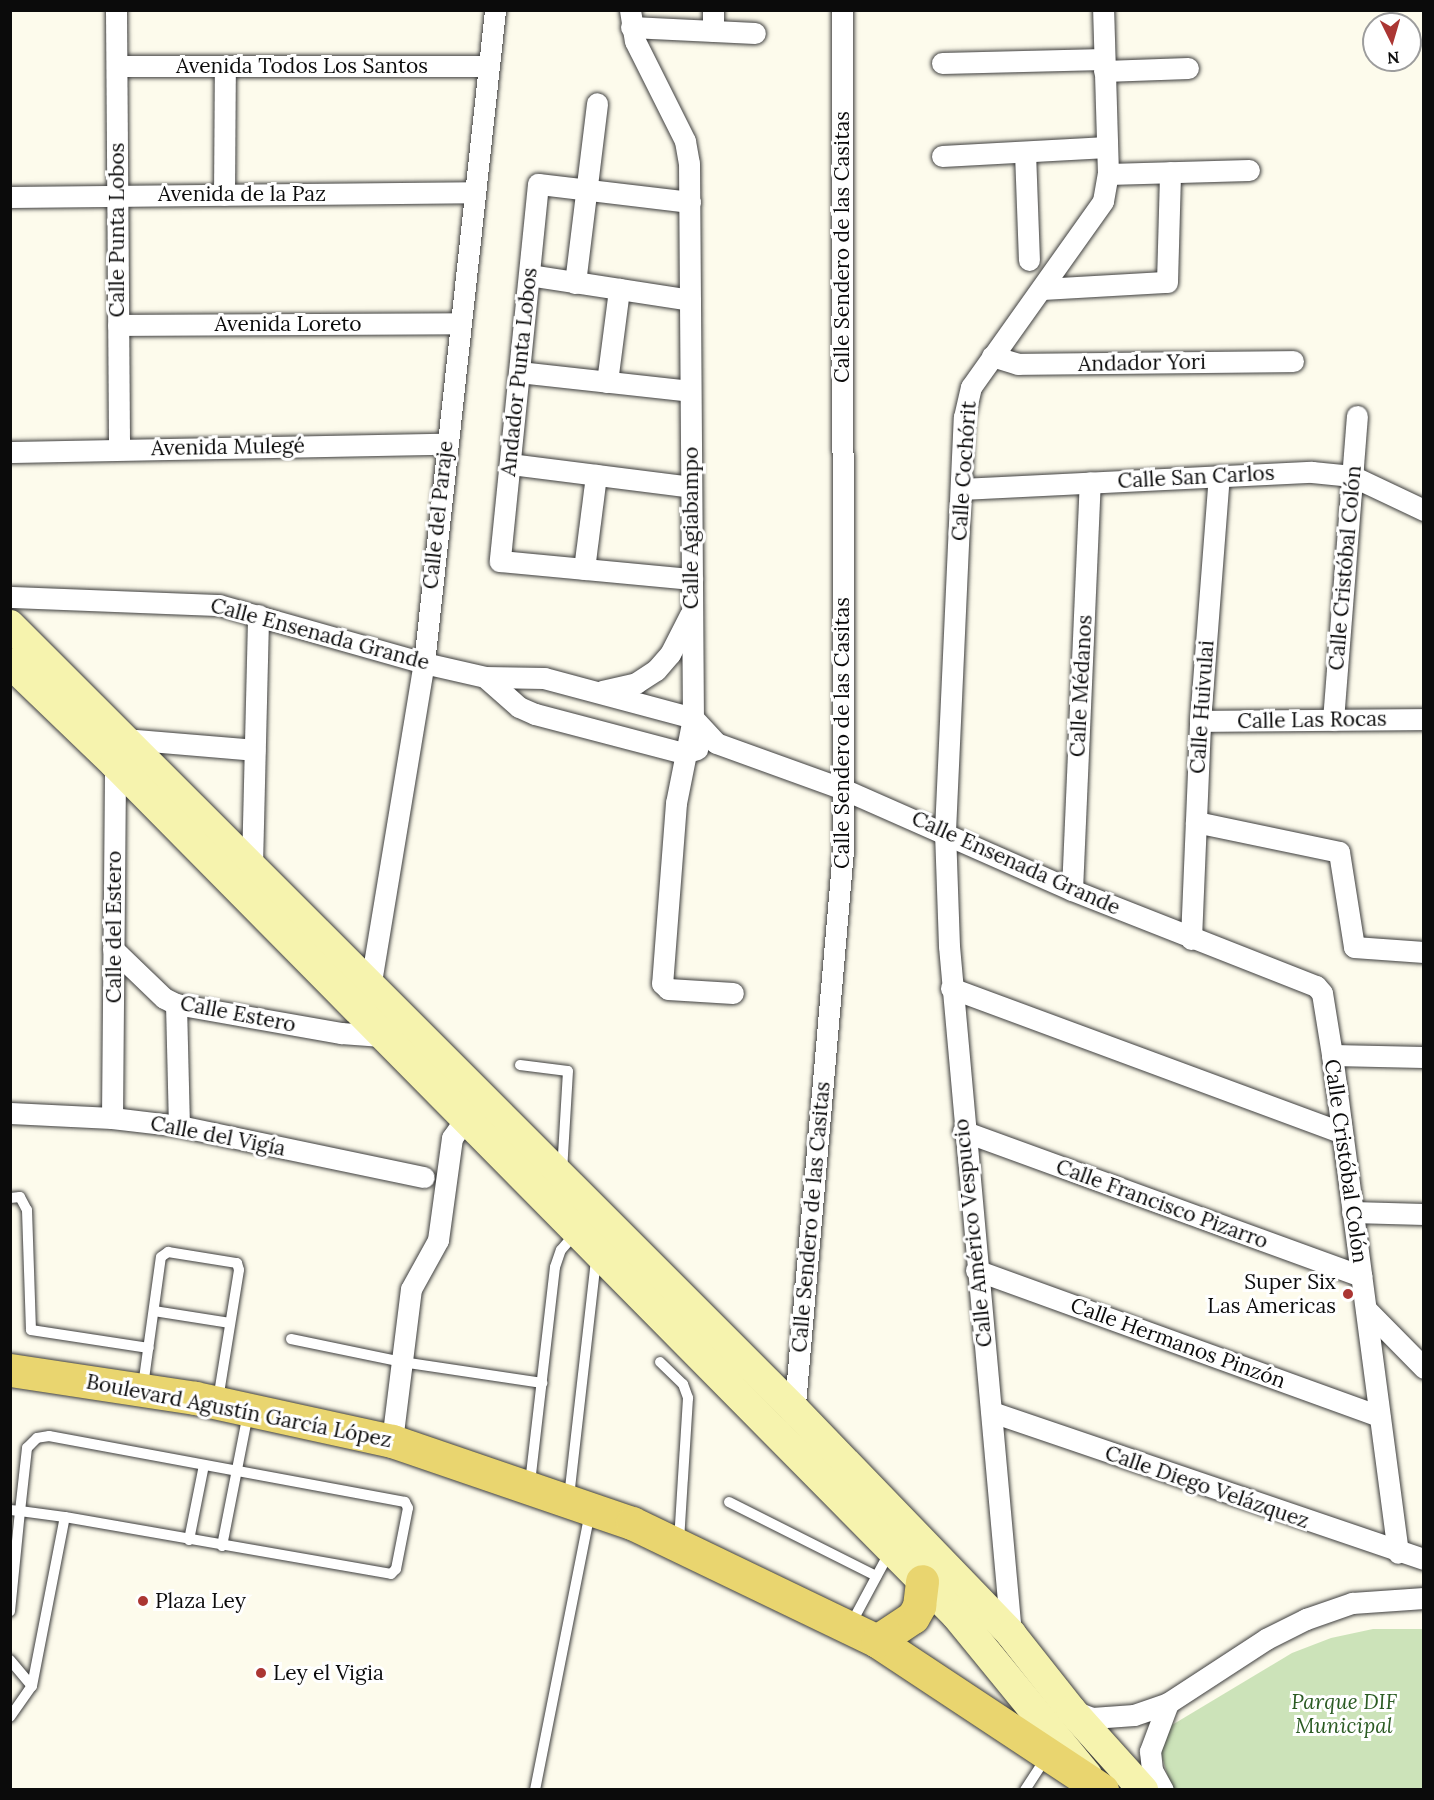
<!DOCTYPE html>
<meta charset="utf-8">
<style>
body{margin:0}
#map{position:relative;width:1434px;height:1800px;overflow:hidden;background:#fdfbec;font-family:Lora,serif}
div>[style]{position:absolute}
.green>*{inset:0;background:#cce3b9}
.roads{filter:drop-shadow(0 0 2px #3e3e3e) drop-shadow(0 0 2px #3e3e3e)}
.lane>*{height:10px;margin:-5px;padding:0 5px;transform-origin:5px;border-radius:5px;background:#fff}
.street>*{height:21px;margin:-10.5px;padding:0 10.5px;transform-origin:10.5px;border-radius:10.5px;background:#fff}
.secondary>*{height:30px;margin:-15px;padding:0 15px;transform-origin:15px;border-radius:15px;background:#f6f3ae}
.primary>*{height:33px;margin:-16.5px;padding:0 16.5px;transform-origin:16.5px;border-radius:16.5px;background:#e9d56f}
.dots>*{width:16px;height:16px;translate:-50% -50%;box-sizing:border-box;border:3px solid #fff;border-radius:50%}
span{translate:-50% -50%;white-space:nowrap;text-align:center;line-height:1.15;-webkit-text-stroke:6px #fff;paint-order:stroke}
.street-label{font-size:21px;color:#0b0b0b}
.poi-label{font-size:21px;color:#0b0b0b}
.right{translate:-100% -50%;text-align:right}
.left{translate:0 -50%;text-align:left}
.park-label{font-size:21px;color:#2b5b23;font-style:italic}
.frame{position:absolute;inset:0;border:12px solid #0b0b0b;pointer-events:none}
.north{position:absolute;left:1362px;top:12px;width:60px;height:60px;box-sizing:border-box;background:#fff;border:2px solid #9d9d9d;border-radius:50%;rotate:175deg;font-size:16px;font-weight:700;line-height:24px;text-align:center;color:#0b0b0b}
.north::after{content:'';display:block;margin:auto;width:21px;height:27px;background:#ab3633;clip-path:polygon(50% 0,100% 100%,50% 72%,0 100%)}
</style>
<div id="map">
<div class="green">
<i style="clip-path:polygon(1373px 1629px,1423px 1629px,1423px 1789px,1172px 1790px,1160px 1750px,1172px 1725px,1292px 1653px,1331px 1638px)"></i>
</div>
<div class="roads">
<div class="lane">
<i style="left:520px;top:1065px;width:48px;rotate:7.1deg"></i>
<i style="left:568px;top:1071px;width:100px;rotate:93.4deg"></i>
<i style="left:10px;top:1198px;width:10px;rotate:-6deg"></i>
<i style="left:20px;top:1197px;width:15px;rotate:62deg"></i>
<i style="left:27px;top:1210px;width:120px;rotate:88.1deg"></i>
<i style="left:31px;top:1330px;width:119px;rotate:8.7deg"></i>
<i style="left:154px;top:1311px;width:77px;rotate:9deg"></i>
<i style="left:291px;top:1339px;width:113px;rotate:11.7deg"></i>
<i style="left:402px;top:1362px;width:142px;rotate:8.5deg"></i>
<i style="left:660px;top:1362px;width:32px;rotate:44deg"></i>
<i style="left:683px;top:1384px;width:15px;rotate:70deg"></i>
<i style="left:688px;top:1398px;width:142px;rotate:93.6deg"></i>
<i style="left:143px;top:1386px;width:130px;rotate:-82.1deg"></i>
<i style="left:161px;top:1257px;width:9px;rotate:-36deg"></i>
<i style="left:168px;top:1252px;width:70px;rotate:9.1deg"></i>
<i style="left:237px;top:1263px;width:7px;rotate:74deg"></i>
<i style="left:239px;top:1270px;width:131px;rotate:99.2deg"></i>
<i style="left:530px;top:1483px;width:217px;rotate:-83.4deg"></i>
<i style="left:555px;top:1267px;width:18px;rotate:-71deg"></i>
<i style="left:561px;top:1250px;width:21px;rotate:-49deg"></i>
<i style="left:569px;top:1497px;width:240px;rotate:-83.5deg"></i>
<i style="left:729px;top:1502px;width:165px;rotate:26.7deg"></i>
<i style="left:10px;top:1510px;width:10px;rotate:6deg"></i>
<i style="left:20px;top:1511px;width:45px;rotate:7.6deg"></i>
<i style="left:65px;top:1517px;width:331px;rotate:9.9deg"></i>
<i style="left:391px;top:1574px;width:7px;rotate:-45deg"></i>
<i style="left:396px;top:1569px;width:62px;rotate:-78.9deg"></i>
<i style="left:408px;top:1508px;width:7px;rotate:-117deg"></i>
<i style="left:405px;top:1502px;width:362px;rotate:-169.5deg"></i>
<i style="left:49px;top:1436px;width:12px;rotate:171deg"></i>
<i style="left:37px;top:1438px;width:14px;rotate:135deg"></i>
<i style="left:27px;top:1448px;width:63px;rotate:96.3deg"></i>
<i style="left:20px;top:1511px;width:101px;rotate:95.7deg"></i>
<i style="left:189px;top:1540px;width:76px;rotate:-78.7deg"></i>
<i style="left:222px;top:1546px;width:135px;rotate:-78.9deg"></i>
<i style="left:851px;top:1624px;width:81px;rotate:-61.8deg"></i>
<i style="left:10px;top:1660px;width:34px;rotate:50deg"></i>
<i style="left:10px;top:1717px;width:38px;rotate:-55deg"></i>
<i style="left:32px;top:1686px;width:172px;rotate:-79deg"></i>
<i style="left:535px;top:1790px;width:284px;rotate:-78.8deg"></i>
<i style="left:1025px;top:1790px;width:38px;rotate:-57deg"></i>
</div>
<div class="street">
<i style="left:116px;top:10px;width:439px;rotate:89.6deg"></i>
<i style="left:630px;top:10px;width:31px;rotate:81deg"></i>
<i style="left:635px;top:41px;width:112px;rotate:63.4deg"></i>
<i style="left:685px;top:141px;width:22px;rotate:80deg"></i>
<i style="left:689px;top:163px;width:555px;rotate:89.59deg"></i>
<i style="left:693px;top:718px;width:87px;rotate:101.3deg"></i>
<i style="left:676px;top:803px;width:181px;rotate:94.4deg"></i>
<i style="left:662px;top:983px;width:8px;rotate:45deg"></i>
<i style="left:668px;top:989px;width:65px;rotate:3.5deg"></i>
<i style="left:631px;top:27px;width:124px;rotate:2.8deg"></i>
<i style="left:713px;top:31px;width:21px;rotate:-90deg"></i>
<i style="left:942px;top:63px;width:162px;rotate:-1.4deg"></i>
<i style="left:117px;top:66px;width:370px"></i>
<i style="left:1104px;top:71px;width:84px;rotate:-2deg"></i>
<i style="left:1025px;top:152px;width:108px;rotate:87.9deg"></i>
<i style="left:942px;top:156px;width:165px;rotate:-3.1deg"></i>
<i style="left:1108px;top:174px;width:141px;rotate:-1.6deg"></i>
<i style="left:224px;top:195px;width:129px;rotate:-89.6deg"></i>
<i style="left:10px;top:197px;width:463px;rotate:-0.6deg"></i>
<i style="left:690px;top:202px;width:153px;rotate:-173.2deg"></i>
<i style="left:538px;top:184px;width:379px;rotate:95.8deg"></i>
<i style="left:500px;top:561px;width:193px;rotate:5.4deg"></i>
<i style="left:529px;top:275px;width:163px;rotate:8.8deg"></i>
<i style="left:575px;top:283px;width:181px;rotate:-83deg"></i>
<i style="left:1044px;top:289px;width:123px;rotate:-3.3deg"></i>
<i style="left:1167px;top:282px;width:110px;rotate:-88.4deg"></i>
<i style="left:118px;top:325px;width:341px;rotate:-0.3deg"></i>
<i style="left:992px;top:356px;width:27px;rotate:17deg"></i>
<i style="left:1018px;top:364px;width:275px;rotate:-0.6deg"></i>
<i style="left:519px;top:372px;width:172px;rotate:6.3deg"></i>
<i style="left:607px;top:382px;width:94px;rotate:-82.6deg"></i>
<i style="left:10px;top:452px;width:435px;rotate:-1.1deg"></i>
<i style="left:510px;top:464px;width:182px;rotate:7.2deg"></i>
<i style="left:961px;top:489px;width:351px;rotate:-2.8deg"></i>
<i style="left:1312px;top:472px;width:40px;rotate:5.7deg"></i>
<i style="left:1352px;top:476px;width:80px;rotate:25.3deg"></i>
<i style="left:584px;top:569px;width:95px;rotate:-82.7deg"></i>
<i style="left:10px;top:597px;width:209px;rotate:2.2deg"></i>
<i style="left:219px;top:605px;width:213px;rotate:15.8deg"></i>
<i style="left:424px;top:663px;width:63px;rotate:12.9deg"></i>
<i style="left:485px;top:677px;width:59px;rotate:1deg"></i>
<i style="left:544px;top:678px;width:154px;rotate:15deg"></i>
<i style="left:693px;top:718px;width:34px;rotate:47deg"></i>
<i style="left:716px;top:743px;width:135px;rotate:19.9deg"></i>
<i style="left:843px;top:789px;width:250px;rotate:23.8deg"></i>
<i style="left:1072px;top:890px;width:262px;rotate:21.5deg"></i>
<i style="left:1316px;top:986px;width:9px;rotate:49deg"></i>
<i style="left:1322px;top:993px;width:63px;rotate:80.8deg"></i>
<i style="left:1332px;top:1055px;width:502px;rotate:82.45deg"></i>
<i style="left:485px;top:677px;width:45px;rotate:41.4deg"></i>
<i style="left:519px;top:707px;width:17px;rotate:24deg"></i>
<i style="left:535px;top:714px;width:154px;rotate:14.7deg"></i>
<i style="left:684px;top:753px;width:14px;rotate:-17deg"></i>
<i style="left:602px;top:691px;width:35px;rotate:-13deg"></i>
<i style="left:636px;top:683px;width:24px;rotate:-33deg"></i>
<i style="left:656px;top:670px;width:21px;rotate:-49deg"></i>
<i style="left:670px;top:654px;width:44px;rotate:-62.9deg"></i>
<i style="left:1333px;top:720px;width:305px;rotate:-85.5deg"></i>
<i style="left:1200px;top:721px;width:224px;rotate:-0.5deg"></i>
<i style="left:1196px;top:822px;width:146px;rotate:11.8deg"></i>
<i style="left:1339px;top:852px;width:96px;rotate:81deg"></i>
<i style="left:1354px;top:947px;width:70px;rotate:4.1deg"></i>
<i style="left:252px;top:865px;width:250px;rotate:-88.6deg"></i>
<i style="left:1072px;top:890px;width:408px;rotate:-87.5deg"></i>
<i style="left:1191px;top:939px;width:218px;rotate:-87.6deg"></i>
<i style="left:1200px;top:721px;width:246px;rotate:-85.6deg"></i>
<i style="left:113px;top:949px;width:71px;rotate:43.9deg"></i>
<i style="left:164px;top:998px;width:13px;rotate:27deg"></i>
<i style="left:176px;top:1004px;width:168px;rotate:10deg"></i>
<i style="left:341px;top:1033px;width:41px;rotate:4.2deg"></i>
<i style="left:951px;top:988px;width:416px;rotate:20.3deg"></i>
<i style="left:369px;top:994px;width:336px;rotate:-80.6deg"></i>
<i style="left:424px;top:663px;width:657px;rotate:-83.79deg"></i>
<i style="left:176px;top:1004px;width:122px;rotate:88.6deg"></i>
<i style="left:1332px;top:1055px;width:92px;rotate:1.2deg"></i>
<i style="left:10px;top:1113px;width:102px;rotate:2.8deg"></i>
<i style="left:112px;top:1118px;width:67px;rotate:6.8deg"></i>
<i style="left:179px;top:1126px;width:250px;rotate:11.8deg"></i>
<i style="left:112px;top:1118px;width:354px;rotate:-89.5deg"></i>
<i style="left:115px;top:764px;width:27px;rotate:-68deg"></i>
<i style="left:125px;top:739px;width:130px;rotate:4.8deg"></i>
<i style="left:963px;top:1131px;width:424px;rotate:20deg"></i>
<i style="left:1352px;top:1212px;width:72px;rotate:1.6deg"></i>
<i style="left:976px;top:1270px;width:429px;rotate:19.9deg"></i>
<i style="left:1366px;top:1309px;width:83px;rotate:45.5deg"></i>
<i style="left:992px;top:1412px;width:456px;rotate:18.8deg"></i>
<i style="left:794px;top:1416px;width:568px;rotate:-85.05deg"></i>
<i style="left:843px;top:850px;width:840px;rotate:-90.07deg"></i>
<i style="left:392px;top:1441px;width:153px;rotate:-82.9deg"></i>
<i style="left:411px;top:1289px;width:56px;rotate:-61.1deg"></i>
<i style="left:438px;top:1240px;width:103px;rotate:-82.2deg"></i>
<i style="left:452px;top:1138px;width:35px;rotate:-55deg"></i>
<i style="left:1011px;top:1634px;width:691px;rotate:-95.15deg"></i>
<i style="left:949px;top:946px;width:115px;rotate:-92deg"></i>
<i style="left:945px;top:831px;width:414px;rotate:-87.4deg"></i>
<i style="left:964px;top:417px;width:31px;rotate:-77deg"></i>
<i style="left:971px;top:387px;width:228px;rotate:-54.6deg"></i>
<i style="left:1103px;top:201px;width:27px;rotate:-80deg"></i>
<i style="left:1108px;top:174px;width:164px;rotate:-91.7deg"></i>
<i style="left:1071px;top:1710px;width:22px;rotate:21deg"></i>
<i style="left:1092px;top:1718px;width:42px;rotate:-4.1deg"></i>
<i style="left:1134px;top:1715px;width:36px;rotate:-19deg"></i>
<i style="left:1168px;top:1703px;width:117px;rotate:-33.1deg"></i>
<i style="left:1266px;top:1639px;width:45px;rotate:-26.6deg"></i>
<i style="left:1306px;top:1619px;width:49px;rotate:-19.2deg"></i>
<i style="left:1352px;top:1603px;width:72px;rotate:-4deg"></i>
<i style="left:1163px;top:1790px;width:23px;rotate:-119deg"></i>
<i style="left:1152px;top:1770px;width:19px;rotate:-96deg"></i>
<i style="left:1150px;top:1751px;width:51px;rotate:-69.4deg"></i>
</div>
<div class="secondary">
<i style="left:10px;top:625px;width:1109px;rotate:45deg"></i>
<i style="left:794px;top:1409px;width:313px;rotate:46deg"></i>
<i style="left:1011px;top:1634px;width:97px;rotate:51.7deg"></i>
<i style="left:1071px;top:1710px;width:108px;rotate:48deg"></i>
<i style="left:10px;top:663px;width:146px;rotate:43.9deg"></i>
<i style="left:115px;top:764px;width:1196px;rotate:45.34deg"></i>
<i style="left:956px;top:1615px;width:207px;rotate:50.7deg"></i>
</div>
<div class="primary">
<i style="left:10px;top:1370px;width:187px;rotate:8.6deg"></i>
<i style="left:195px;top:1398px;width:202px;rotate:12.3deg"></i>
<i style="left:392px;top:1441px;width:254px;rotate:18.9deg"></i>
<i style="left:632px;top:1523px;width:272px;rotate:25.7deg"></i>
<i style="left:877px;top:1641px;width:270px;rotate:33.5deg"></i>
<i style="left:877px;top:1641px;width:43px;rotate:-33.7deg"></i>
<i style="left:913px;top:1617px;width:13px;rotate:-61deg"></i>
<i style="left:919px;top:1606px;width:25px;rotate:-83deg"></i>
</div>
</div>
<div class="dots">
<i style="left:1348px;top:1294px;background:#ab3633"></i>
<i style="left:143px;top:1601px;background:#ab3633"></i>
<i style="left:261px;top:1673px;background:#ab3633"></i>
</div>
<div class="street-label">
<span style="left:302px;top:66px">Avenida Todos Los Santos</span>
<span style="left:242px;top:194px">Avenida de la Paz</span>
<span style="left:117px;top:230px;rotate:-90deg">Calle Punta Lobos</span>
<span style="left:842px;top:247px;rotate:-90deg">Calle Sendero de las Casitas</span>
<span style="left:288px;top:324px">Avenida Loreto</span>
<span style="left:1142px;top:363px;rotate:-1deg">Andador Yori</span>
<span style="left:519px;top:372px;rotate:-84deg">Andador Punta Lobos</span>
<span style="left:228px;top:447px;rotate:-1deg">Avenida Mulegé</span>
<span style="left:964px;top:471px;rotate:-86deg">Calle Cochórit</span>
<span style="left:1196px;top:477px;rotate:-3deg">Calle San Carlos</span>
<span style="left:438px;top:515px;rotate:-84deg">Calle del Paraje</span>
<span style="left:691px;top:528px;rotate:-90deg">Calle Agiabampo</span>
<span style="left:1345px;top:568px;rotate:-85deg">Calle Cristóbal Colón</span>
<span style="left:320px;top:634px;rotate:15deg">Calle Ensenada Grande</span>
<span style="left:1081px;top:686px;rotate:-87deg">Calle Médanos</span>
<span style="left:1202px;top:707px;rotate:-86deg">Calle Huivulai</span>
<span style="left:1312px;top:720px;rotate:-1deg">Calle Las Rocas</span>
<span style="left:842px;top:733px;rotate:-90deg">Calle Sendero de las Casitas</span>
<span style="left:1016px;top:863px;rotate:24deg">Calle Ensenada Grande</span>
<span style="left:114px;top:927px;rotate:-90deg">Calle del Estero</span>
<span style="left:238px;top:1014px;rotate:11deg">Calle Estero</span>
<span style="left:218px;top:1136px;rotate:11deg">Calle del Vigía</span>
<span style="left:1346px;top:1161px;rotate:82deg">Calle Cristóbal Colón</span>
<span style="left:1162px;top:1204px;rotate:20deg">Calle Francisco Pizarro</span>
<span style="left:811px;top:1217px;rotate:-85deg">Calle Sendero de las Casitas</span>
<span style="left:973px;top:1233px;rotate:-96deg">Calle Américo Vespucio</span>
<span style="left:1178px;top:1343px;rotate:20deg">Calle Hermanos Pinzón</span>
<span style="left:239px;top:1411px;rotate:11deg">Boulevard Agustín García López</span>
<span style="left:1207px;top:1487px;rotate:19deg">Calle Diego Velázquez</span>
</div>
<div class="poi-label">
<span class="right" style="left:1336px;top:1294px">Super Six<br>Las Americas</span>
<span class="left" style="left:155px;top:1601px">Plaza Ley</span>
<span class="left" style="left:273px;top:1673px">Ley el Vigia</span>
</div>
<div class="park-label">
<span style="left:1344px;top:1714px">Parque DIF<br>Municipal</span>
</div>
<div class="frame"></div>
<div class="north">N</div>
</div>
